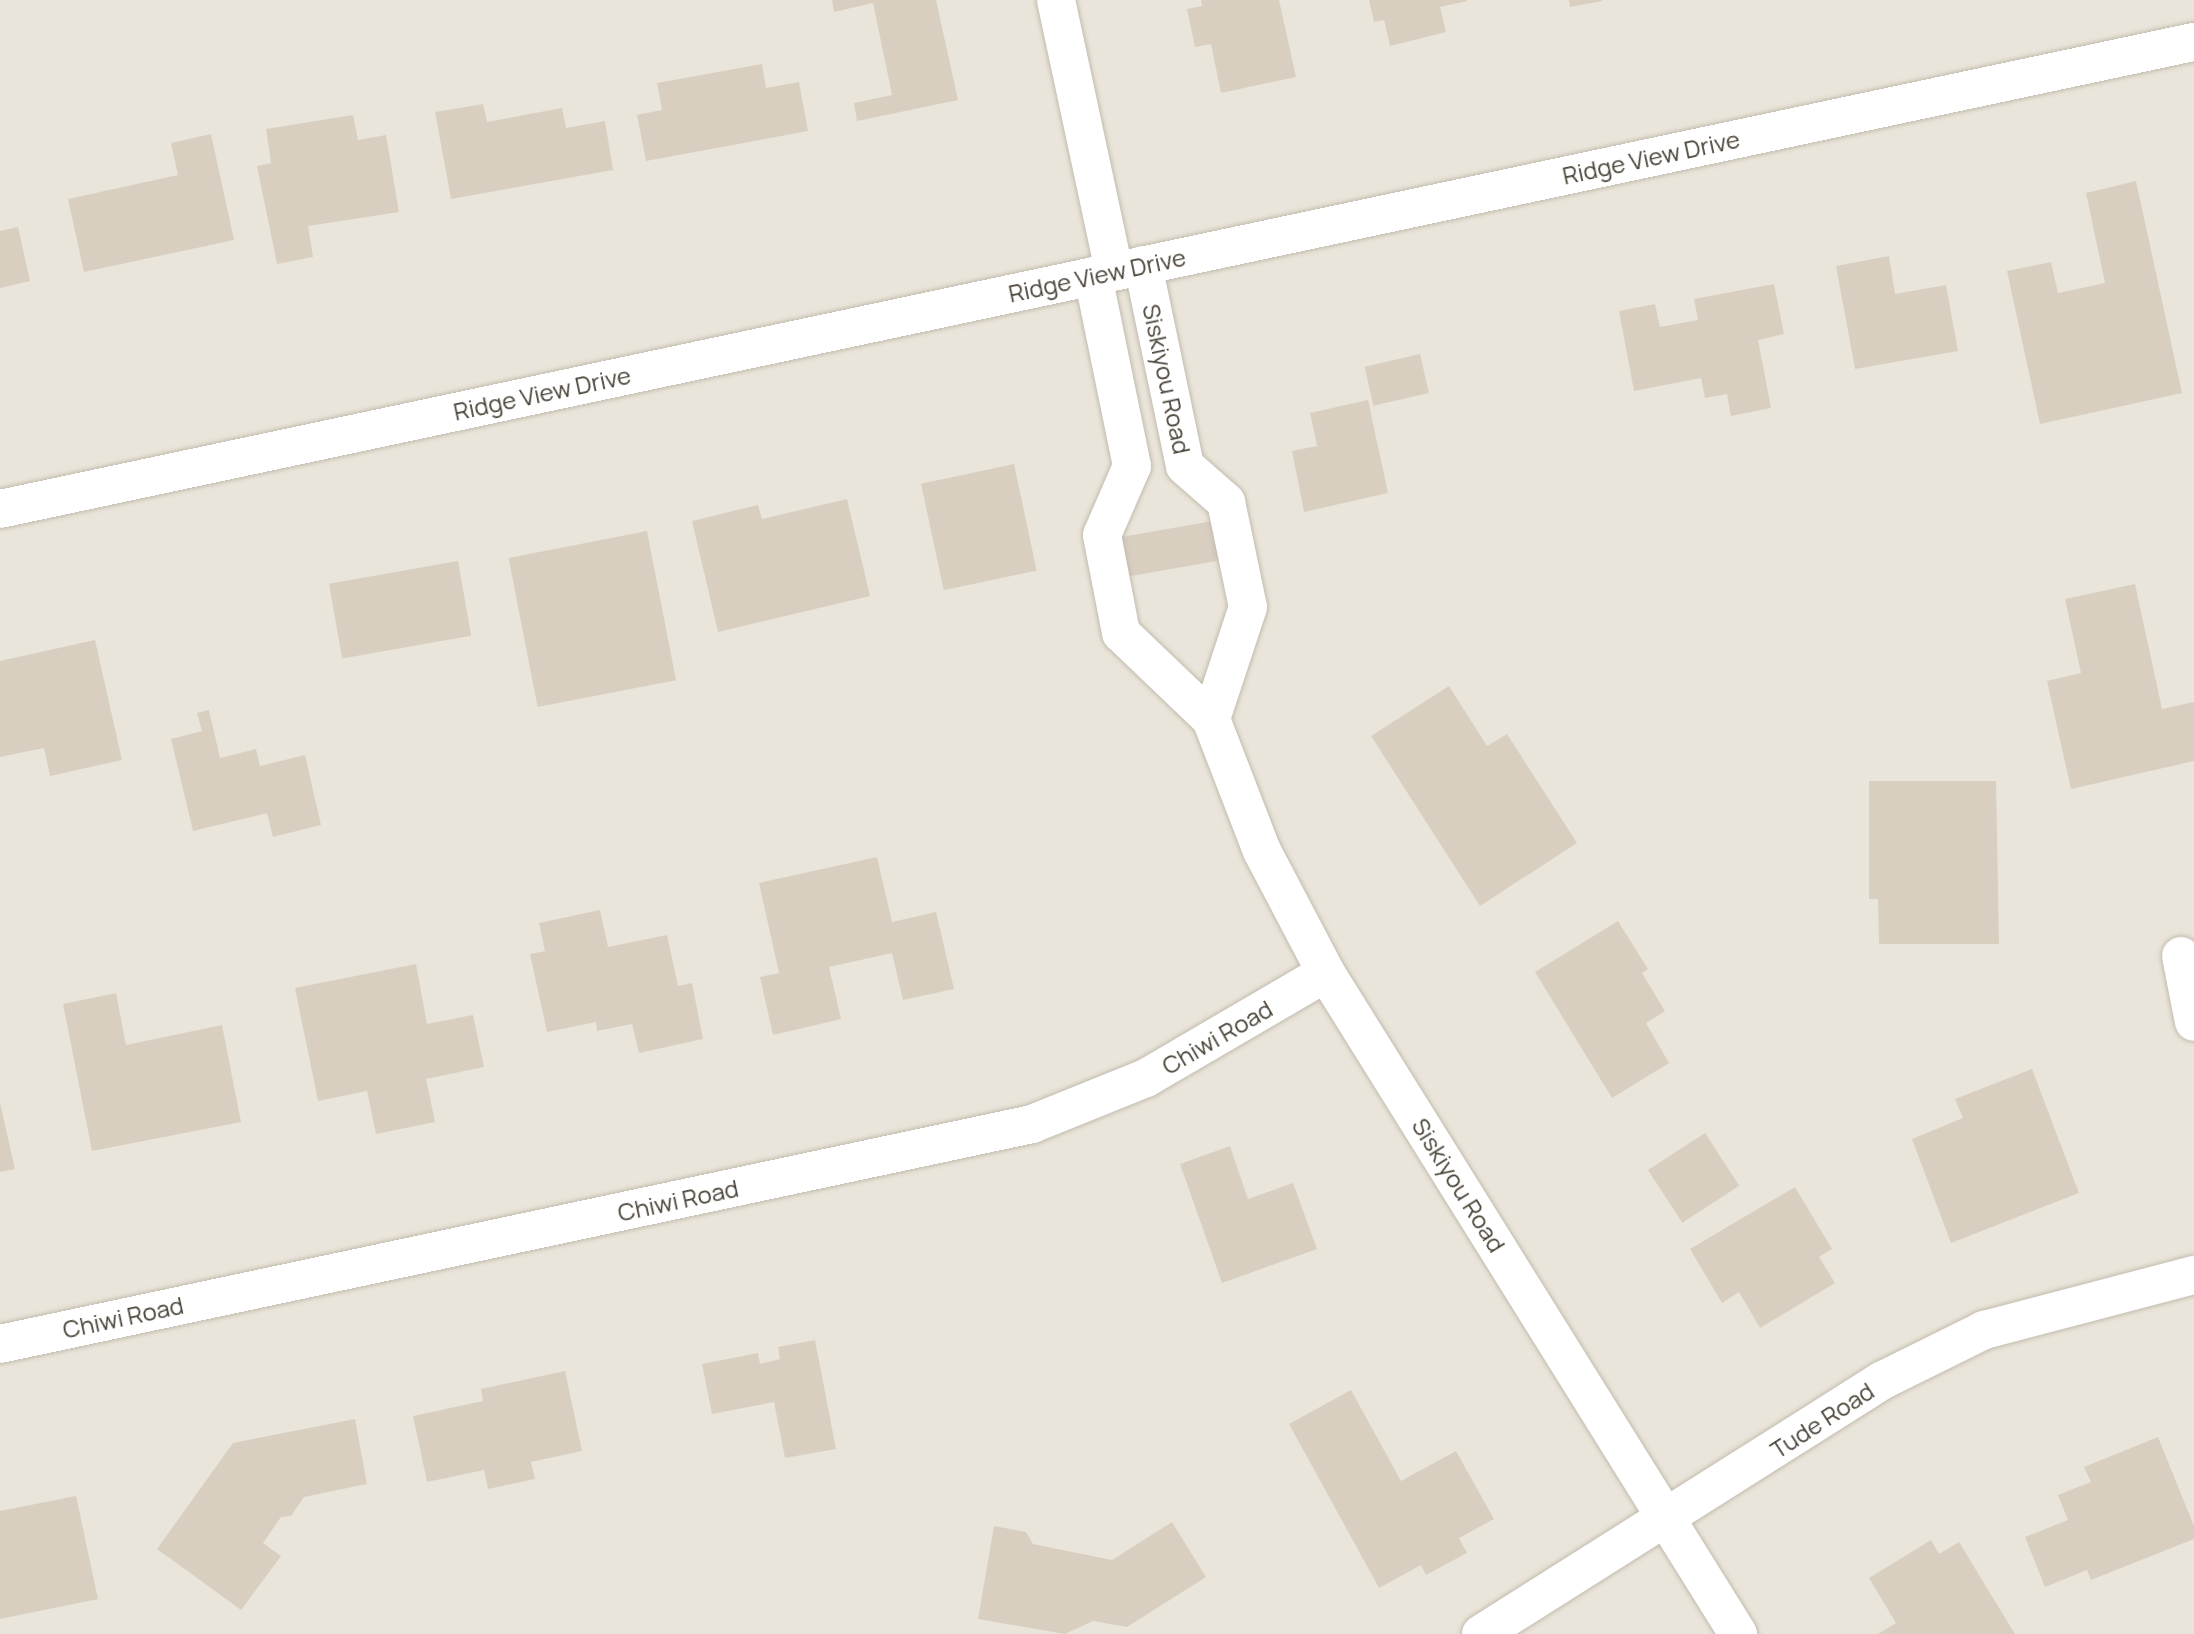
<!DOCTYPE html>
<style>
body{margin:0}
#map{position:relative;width:2194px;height:1634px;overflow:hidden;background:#f6f3ec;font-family:Manrope,sans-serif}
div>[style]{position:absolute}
.residential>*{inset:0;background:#eae5da;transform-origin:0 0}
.building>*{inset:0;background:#d8cfc1;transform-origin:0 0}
.roads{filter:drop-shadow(0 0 2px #c2bbae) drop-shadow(0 0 2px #c2bbae)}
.minor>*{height:38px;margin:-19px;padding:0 19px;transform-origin:19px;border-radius:19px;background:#fff}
span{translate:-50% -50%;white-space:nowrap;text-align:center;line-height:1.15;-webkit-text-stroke:5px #fff;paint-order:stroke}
.street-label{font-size:24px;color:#4b4439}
</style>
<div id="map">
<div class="residential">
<i style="left:0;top:0;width:2194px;height:1634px"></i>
</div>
<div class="building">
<i style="clip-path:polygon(832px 0,936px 0,958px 100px,857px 121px,854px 103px,892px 95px,873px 3px,834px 12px)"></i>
<i style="clip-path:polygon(1201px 0,1279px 0,1296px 77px,1221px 93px,1211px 44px,1195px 47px,1187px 9px,1202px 6px)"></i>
<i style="clip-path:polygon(1369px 0,1467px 0,1467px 1px,1440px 7px,1446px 32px,1390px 46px,1384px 20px,1374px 22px)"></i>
<i style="clip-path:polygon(1569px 0,1602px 0,1602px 1px,1570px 7px)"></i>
<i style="clip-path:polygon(762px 64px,766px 88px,799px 82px,808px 131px,646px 161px,637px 115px,662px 110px,657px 83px)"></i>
<i style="clip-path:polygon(483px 104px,487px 122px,562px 108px,566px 128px,605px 121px,613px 170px,451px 199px,435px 112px)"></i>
<i style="clip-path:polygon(353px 115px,358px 140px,386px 135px,399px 212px,308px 226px,313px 257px,277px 264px,257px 166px,271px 163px,266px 129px)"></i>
<i style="clip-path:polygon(211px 134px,234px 240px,84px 272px,68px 199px,178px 175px,171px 143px)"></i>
<i style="clip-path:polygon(2136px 181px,2182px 393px,2040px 424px,2007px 271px,2051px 262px,2058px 293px,2105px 283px,2086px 193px)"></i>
<i style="clip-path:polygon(18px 227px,30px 281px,0 288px,0 231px)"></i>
<i style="clip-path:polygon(1889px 256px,1895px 294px,1946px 285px,1958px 351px,1855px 369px,1836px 266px)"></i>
<i style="clip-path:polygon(1774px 284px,1784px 334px,1758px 340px,1771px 408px,1731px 416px,1727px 394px,1705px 398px,1701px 378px,1634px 391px,1619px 311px,1655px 304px,1660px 327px,1698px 320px,1694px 299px)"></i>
<i style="left:1420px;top:354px;width:40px;height:57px;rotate:77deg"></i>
<i style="clip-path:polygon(1368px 400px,1388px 493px,1304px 512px,1292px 451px,1317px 446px,1310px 413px)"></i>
<i style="left:1014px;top:464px;width:109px;height:95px;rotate:78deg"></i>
<i style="clip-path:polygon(847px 499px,870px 596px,718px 632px,692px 521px,758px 505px,762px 519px)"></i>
<i style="left:1224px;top:519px;width:40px;height:110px;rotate:80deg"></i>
<i style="left:647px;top:531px;width:152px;height:141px;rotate:79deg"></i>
<i style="left:458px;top:561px;width:76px;height:131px;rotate:80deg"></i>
<i style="clip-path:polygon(2135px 584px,2162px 709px,2194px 702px,2194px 761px,2071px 789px,2047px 681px,2081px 673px,2065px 599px)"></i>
<i style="clip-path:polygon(95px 640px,122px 760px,50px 776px,44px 748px,0 757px,0 661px)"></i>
<i style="clip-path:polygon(1449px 686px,1487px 746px,1507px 734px,1577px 843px,1480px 906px,1371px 736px)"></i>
<i style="clip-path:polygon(209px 710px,220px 758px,256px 749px,260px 766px,305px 755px,321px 825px,273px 837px,267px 813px,193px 831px,171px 739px,202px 731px,197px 713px)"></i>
<i style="clip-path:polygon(1869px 781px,1996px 781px,1999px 944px,1879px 944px,1878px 899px,1869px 899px)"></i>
<i style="clip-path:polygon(877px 857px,892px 922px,936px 912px,954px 989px,903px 1000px,892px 953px,829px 967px,841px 1019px,773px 1035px,760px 977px,779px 973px,759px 883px)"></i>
<i style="clip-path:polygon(600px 910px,608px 947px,667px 935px,678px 986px,692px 983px,703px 1039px,639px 1053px,632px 1024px,597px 1031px,596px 1022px,547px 1032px,530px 954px,545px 951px,539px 923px)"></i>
<i style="clip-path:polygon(1618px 921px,1648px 969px,1642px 973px,1665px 1011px,1646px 1023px,1669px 1063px,1612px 1098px,1535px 972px)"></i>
<i style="clip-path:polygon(416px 964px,427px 1024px,473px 1015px,484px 1067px,426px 1079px,435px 1122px,376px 1134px,367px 1091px,318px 1101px,295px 988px)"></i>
<i style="clip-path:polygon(116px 993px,126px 1045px,222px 1025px,241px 1122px,92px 1151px,63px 1004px)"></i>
<i style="clip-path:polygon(2032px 1069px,2079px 1193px,1951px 1243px,1912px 1139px,1963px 1118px,1955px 1099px)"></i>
<i style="clip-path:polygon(0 1103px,15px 1169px,0 1172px)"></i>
<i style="left:1705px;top:1133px;width:63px;height:68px;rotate:57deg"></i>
<i style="clip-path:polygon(1230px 1146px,1248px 1199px,1293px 1183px,1317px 1249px,1222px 1283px,1180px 1164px)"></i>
<i style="clip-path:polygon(1795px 1187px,1832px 1249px,1819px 1257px,1835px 1283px,1760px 1328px,1739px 1292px,1722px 1303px,1690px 1249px)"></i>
<i style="clip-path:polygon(815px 1340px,836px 1449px,785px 1458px,774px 1402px,712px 1414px,702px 1364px,758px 1353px,760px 1364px,780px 1359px,778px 1347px)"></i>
<i style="clip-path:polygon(565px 1371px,582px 1451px,531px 1462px,535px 1479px,488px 1489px,484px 1470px,427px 1482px,413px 1416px,483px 1401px,481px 1389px)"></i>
<i style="clip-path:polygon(1351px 1390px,1401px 1481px,1456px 1451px,1494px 1519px,1459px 1538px,1467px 1553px,1426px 1575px,1421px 1565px,1379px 1588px,1289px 1424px)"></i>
<i style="clip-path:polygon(355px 1419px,367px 1484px,304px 1497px,291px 1516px,281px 1517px,263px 1543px,281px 1556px,241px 1610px,157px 1549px,233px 1443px)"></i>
<i style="clip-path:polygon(2158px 1437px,2194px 1526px,2194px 1539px,2091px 1580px,2087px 1570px,2045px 1587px,2025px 1537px,2068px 1520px,2058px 1495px,2091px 1482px,2084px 1467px)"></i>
<i style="clip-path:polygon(76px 1496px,98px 1599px,0 1619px,0 1511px)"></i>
<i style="clip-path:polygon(1172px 1522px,1206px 1577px,1127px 1627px,1093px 1621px,1065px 1634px,978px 1619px,994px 1526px,1026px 1532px,1033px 1544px,1112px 1560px)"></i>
<i style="clip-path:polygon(1931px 1540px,1939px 1554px,1959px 1542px,2015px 1634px,1878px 1634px,1896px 1623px,1869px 1578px)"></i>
</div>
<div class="roads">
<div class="minor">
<i style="left:1056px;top:0;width:277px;rotate:77.9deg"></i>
<i style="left:1143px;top:265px;width:205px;rotate:78.2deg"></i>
<i style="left:1185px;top:466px;width:55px;rotate:41.3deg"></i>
<i style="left:1226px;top:502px;width:107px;rotate:78.2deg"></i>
<i style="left:1248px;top:607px;width:118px;rotate:108.3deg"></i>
<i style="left:1093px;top:276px;width:194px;rotate:78.4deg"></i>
<i style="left:1132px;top:466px;width:75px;rotate:113.5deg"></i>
<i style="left:1102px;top:535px;width:100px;rotate:79deg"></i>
<i style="left:1121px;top:633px;width:124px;rotate:43.7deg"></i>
<i style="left:1211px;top:719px;width:142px;rotate:68.9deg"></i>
<i style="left:1262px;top:851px;width:138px;rotate:62.3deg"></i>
<i style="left:1326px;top:973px;width:779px;rotate:58.06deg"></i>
<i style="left:0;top:509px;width:2243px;rotate:-12.02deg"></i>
<i style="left:2181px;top:956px;width:67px;rotate:78.9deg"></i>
<i style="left:0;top:1344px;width:1055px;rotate:-12.03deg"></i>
<i style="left:1032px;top:1124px;width:123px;rotate:-22deg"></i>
<i style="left:1146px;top:1078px;width:208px;rotate:-30.3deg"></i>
<i style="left:1481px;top:1634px;width:476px;rotate:-32.3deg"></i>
<i style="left:1883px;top:1380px;width:113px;rotate:-26.3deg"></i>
<i style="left:1984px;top:1330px;width:217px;rotate:-14.7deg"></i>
</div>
</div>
<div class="street-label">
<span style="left:1651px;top:157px;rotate:-12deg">Ridge View Drive</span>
<span style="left:1097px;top:275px;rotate:-12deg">Ridge View Drive</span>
<span style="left:1167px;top:379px;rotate:78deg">Siskiyou Road</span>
<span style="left:542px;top:393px;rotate:-12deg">Ridge View Drive</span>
<span style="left:1217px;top:1037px;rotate:-30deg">Chiwi Road</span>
<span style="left:1459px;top:1185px;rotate:58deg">Siskiyou Road</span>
<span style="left:678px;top:1200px;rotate:-12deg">Chiwi Road</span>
<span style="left:123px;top:1317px;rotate:-12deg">Chiwi Road</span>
<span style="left:1822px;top:1420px;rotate:-33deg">Tude Road</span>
</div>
</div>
